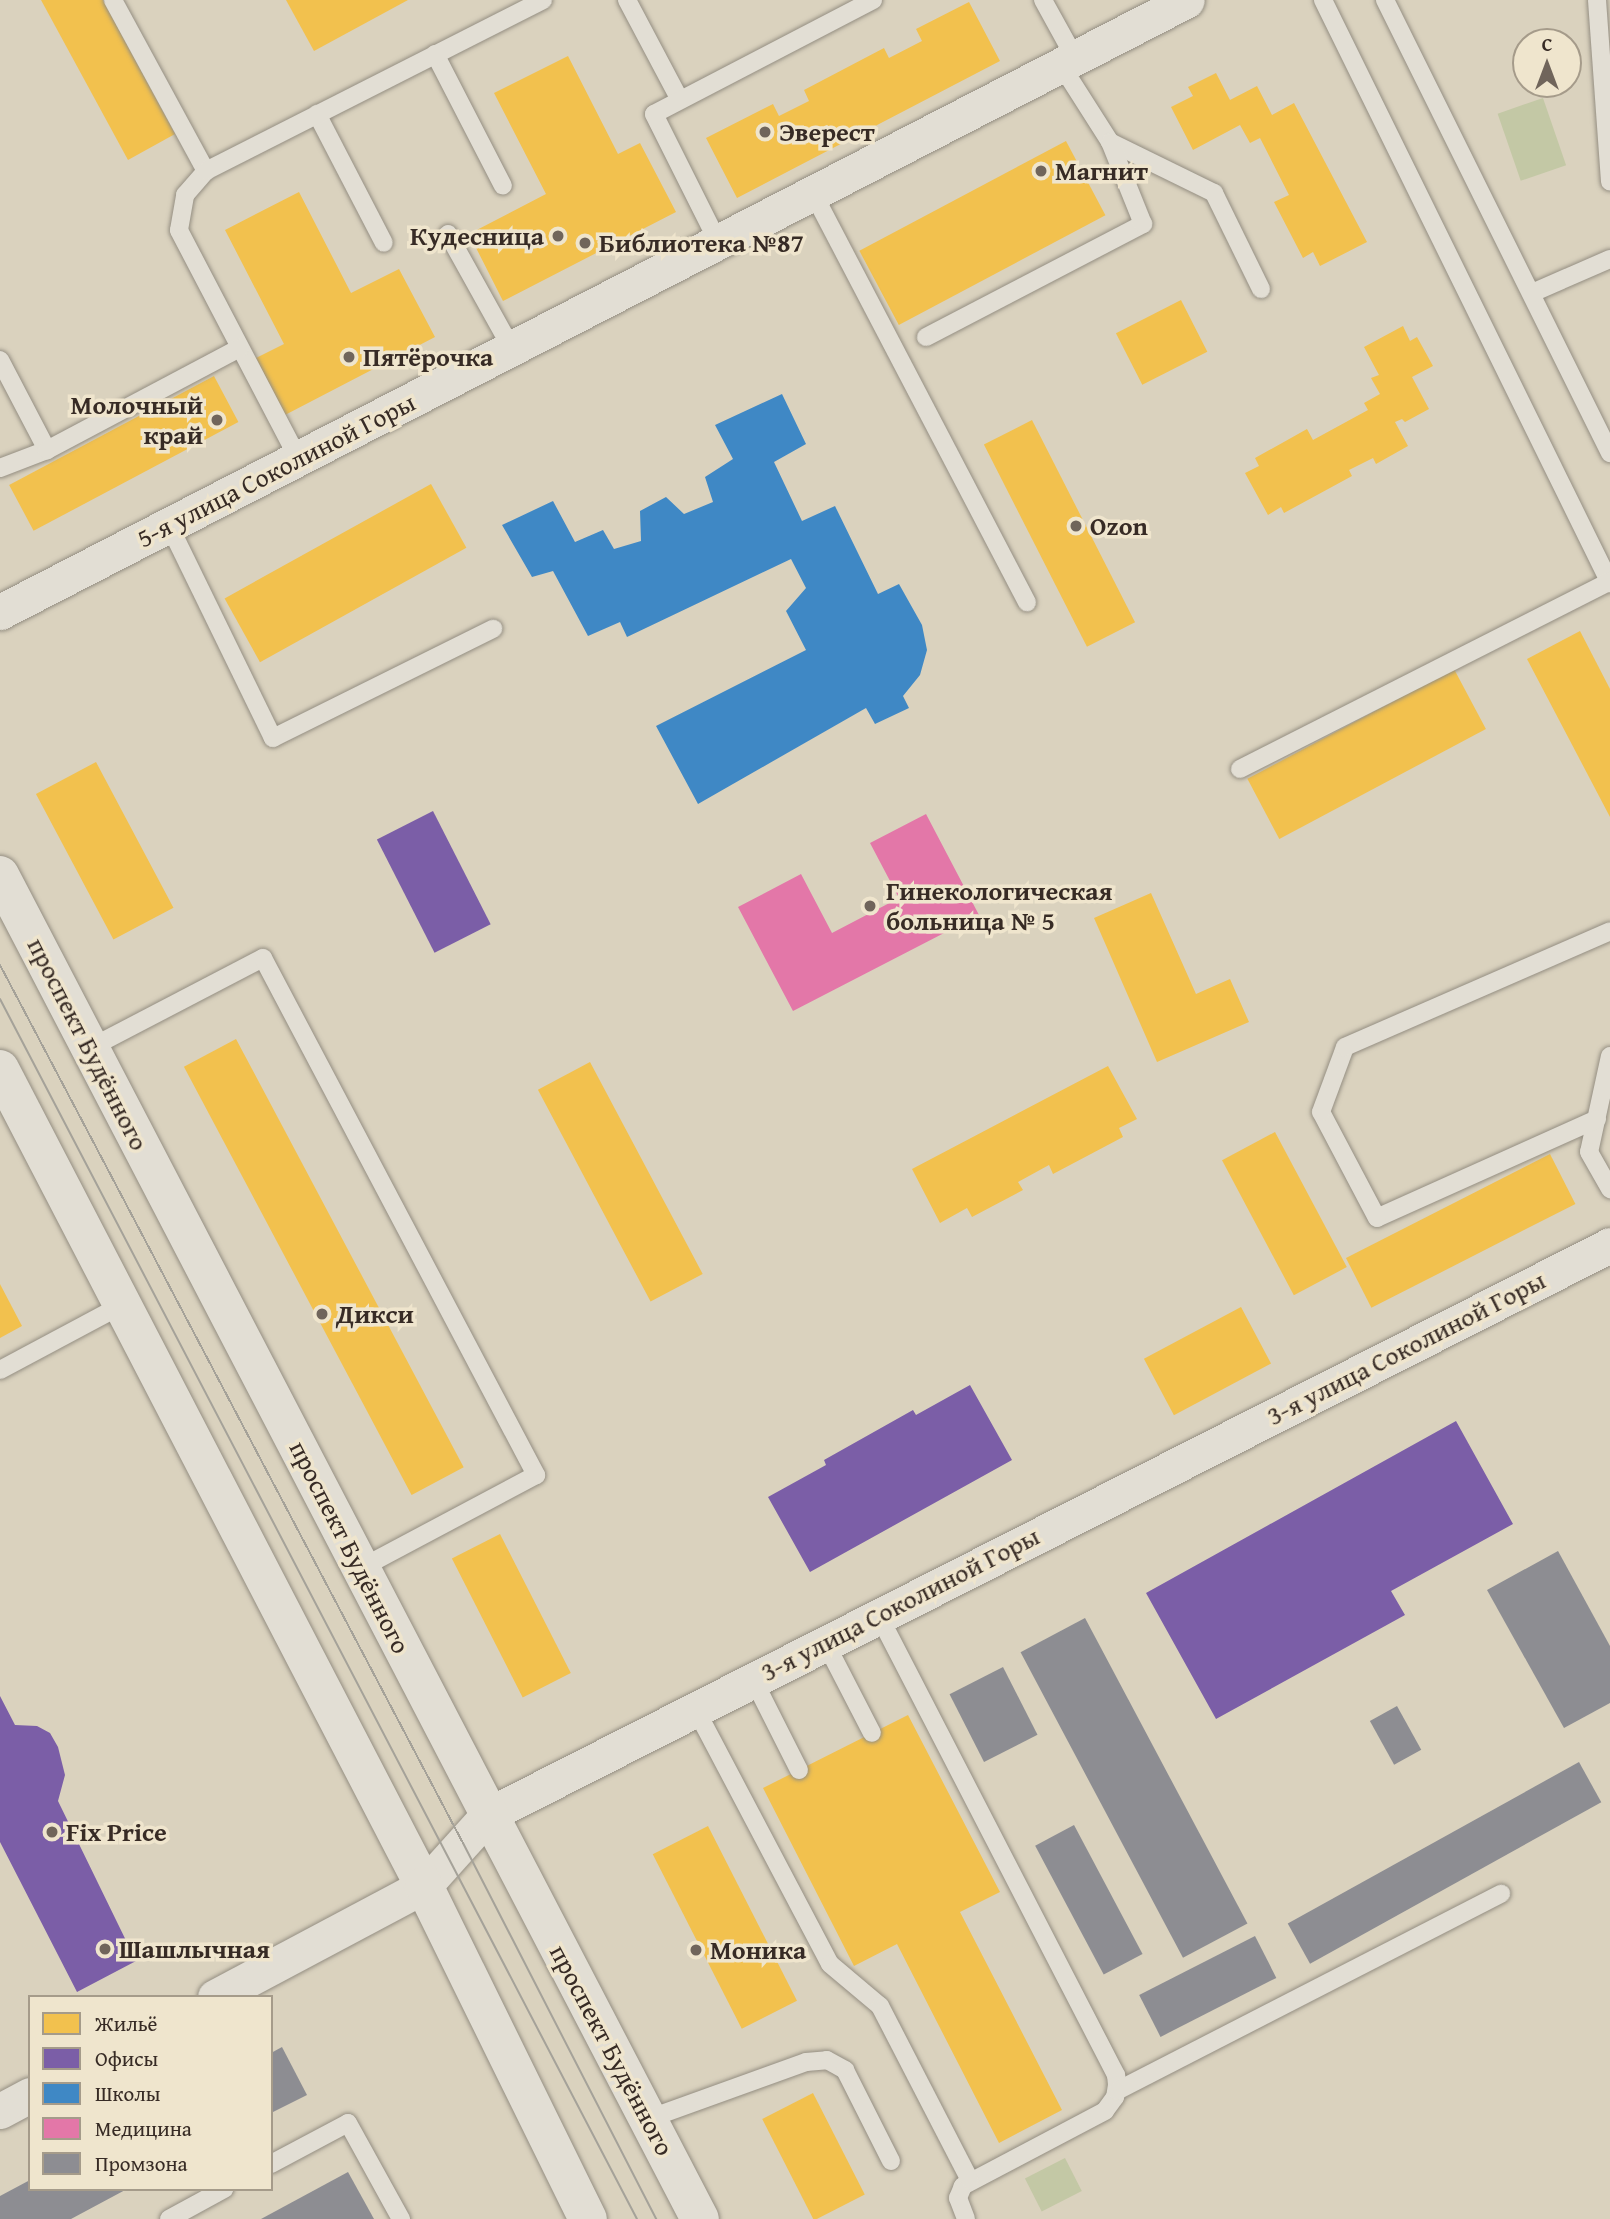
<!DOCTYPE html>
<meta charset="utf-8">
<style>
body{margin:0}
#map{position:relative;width:1610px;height:2219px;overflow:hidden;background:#dad2be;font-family:"Gentium Book Plus",serif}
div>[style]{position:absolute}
.green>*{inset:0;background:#c3c8a5;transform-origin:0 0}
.homes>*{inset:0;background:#f2c14e;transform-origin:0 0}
.offices>*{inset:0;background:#7b5ea7;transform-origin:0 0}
.schools>*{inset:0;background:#3f88c5}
.health>*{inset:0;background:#e377a8}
.industry>*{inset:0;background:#8d8d92;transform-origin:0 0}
.roads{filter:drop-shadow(0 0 2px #948e82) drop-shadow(0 0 2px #948e82)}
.lane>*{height:18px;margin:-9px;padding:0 9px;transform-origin:9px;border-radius:9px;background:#e2ded4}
.street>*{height:35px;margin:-17.5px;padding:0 17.5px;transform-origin:17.5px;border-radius:17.5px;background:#e2ded4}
.secondary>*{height:38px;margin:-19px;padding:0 19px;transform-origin:19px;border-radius:19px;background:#e2ded4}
.tram>*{height:2px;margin:-1px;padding:0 1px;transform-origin:1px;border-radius:1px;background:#a5a299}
.dots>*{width:19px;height:19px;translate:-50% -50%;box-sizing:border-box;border:4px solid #efe5cd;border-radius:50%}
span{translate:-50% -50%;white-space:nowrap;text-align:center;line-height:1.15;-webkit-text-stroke:7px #efe5cd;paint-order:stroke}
.poi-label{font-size:26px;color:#372b25;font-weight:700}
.left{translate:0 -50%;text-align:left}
.right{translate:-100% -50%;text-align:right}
.street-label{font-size:26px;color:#372b25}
.legend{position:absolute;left:28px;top:1995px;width:245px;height:196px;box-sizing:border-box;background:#efe5cd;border:2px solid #a59b8a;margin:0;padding:9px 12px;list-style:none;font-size:21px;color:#372b25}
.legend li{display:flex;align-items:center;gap:14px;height:35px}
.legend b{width:35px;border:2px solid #a59b8a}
.north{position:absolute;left:1512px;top:28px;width:70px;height:70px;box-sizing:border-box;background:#efe5cd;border:2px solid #a59b8a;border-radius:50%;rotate:0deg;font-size:19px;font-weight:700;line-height:28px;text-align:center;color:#372b25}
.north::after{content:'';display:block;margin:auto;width:24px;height:32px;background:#70655b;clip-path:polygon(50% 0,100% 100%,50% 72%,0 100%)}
</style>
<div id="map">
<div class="green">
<i style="left:1543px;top:98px;width:71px;height:48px;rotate:71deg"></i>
<i style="left:1065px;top:2158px;width:37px;height:45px;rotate:63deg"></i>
</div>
<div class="homes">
<i style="clip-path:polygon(41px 0,103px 0,175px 134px,128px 160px)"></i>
<i style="clip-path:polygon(286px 0,408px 0,314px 51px)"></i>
<i style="clip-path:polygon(969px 2px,1000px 61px,737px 198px,706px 138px,773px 104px,779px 116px,809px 101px,804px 90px,884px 48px,889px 58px,922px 41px,916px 29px)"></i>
<i style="clip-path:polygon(568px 56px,618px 154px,640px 143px,676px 212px,503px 301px,469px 234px,546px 194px,494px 93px)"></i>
<i style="clip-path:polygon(1216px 73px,1230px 100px,1257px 86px,1272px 115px,1294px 103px,1367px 242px,1320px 266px,1313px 252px,1303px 258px,1274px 202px,1289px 195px,1260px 138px,1250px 143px,1240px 125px,1193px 150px,1171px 107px,1193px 96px,1188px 87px)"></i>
<i style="left:1066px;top:141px;width:84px;height:234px;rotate:62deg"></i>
<i style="clip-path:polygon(299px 192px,351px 293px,399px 269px,435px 337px,285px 415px,256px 358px,284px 344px,225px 230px)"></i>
<i style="left:1181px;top:300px;width:58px;height:73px;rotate:63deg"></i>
<i style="clip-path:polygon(1403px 326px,1410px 341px,1417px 337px,1433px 366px,1412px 377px,1429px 409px,1405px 422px,1402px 419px,1395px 422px,1408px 446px,1376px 464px,1373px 458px,1349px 470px,1352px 476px,1284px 513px,1281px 507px,1268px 515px,1245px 473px,1259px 466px,1255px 458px,1307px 429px,1313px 440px,1368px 410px,1364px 403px,1380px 394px,1371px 378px,1379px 375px,1364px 347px)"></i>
<i style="left:214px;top:376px;width:52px;height:232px;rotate:62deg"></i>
<i style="left:1032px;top:420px;width:227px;height:54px;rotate:63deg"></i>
<i style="left:431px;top:484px;width:73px;height:236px;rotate:61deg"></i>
<i style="clip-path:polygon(1580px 631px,1610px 689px,1610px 817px,1527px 659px)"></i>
<i style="left:1454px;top:669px;width:68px;height:234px;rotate:62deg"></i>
<i style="left:96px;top:762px;width:165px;height:68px;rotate:62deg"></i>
<i style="clip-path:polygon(1151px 893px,1196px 994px,1230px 979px,1249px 1022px,1157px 1062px,1094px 918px)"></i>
<i style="left:236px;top:1039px;width:485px;height:59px;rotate:62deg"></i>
<i style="left:590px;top:1062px;width:240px;height:59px;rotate:62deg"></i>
<i style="clip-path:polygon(1108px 1066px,1137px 1119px,1119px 1128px,1123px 1137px,1053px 1174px,1049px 1165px,1018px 1182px,1023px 1190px,972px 1217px,967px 1208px,940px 1223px,912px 1169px)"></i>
<i style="left:1275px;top:1132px;width:153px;height:60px;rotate:62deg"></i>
<i style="left:1550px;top:1154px;width:56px;height:229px;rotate:63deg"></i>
<i style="clip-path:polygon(0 1284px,22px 1326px,0 1338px)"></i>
<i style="left:1241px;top:1307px;width:64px;height:110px;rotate:62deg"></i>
<i style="left:500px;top:1534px;width:156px;height:54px;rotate:63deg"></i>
<i style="clip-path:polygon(908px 1715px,1000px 1892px,960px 1912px,1062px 2110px,999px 2143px,897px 1944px,854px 1966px,763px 1788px)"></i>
<i style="left:708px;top:1826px;width:196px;height:62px;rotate:63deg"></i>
<i style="left:813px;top:2093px;width:114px;height:57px;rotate:63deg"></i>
</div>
<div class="offices">
<i style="left:433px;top:811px;width:127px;height:63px;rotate:63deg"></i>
<i style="clip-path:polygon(970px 1385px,1012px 1460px,810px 1572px,768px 1497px,826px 1465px,824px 1460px,913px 1410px,916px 1415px)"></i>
<i style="clip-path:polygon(1456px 1421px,1513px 1524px,1391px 1591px,1405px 1615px,1216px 1719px,1146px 1593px)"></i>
<i style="clip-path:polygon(0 1696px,15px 1725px,37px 1726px,50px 1733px,58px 1747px,65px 1775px,58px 1801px,136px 1961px,77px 1992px,0 1842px)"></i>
</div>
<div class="schools">
<i style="clip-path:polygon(782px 394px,806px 444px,774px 462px,802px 521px,835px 506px,878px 594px,899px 584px,922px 625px,927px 650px,920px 675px,903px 696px,909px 708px,875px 724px,866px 708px,698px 804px,656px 726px,806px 650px,786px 611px,806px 588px,791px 559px,627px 637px,620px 622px,588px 636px,553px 571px,532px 577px,502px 525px,553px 501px,575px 542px,603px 530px,614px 549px,641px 541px,640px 511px,666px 497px,684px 514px,713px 502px,705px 477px,733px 459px,715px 425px)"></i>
</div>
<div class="health">
<i style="clip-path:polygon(926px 814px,979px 915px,793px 1011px,738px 907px,801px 874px,832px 933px,899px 898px,870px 843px)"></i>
</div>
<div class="industry">
<i style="clip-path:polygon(1558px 1551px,1610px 1646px,1610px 1703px,1564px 1728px,1487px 1590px)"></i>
<i style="left:1085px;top:1618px;width:346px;height:73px;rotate:62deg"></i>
<i style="left:1003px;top:1667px;width:76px;height:60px;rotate:63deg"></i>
<i style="left:1397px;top:1706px;width:50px;height:31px;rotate:61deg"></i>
<i style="left:1579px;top:1762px;width:46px;height:333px;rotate:61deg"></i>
<i style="left:1074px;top:1825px;width:146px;height:44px;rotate:62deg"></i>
<i style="left:1255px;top:1936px;width:47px;height:130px;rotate:63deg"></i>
<i style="clip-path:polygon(282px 2047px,307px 2095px,271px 2113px,271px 2053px)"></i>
<i style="clip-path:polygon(348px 2172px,374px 2219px,261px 2219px)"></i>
<i style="clip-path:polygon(30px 2180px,30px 2189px,127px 2189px,71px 2219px,0 2219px,0 2196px)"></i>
</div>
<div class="roads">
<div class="lane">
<i style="left:113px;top:0;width:195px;rotate:61.5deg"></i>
<i style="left:627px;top:0;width:113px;rotate:62.1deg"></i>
<i style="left:1043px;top:0;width:66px;rotate:61.1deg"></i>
<i style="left:1323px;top:0;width:650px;rotate:63.79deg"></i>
<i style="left:1385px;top:0;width:506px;rotate:63.59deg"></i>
<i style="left:1597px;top:0;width:182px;rotate:85.9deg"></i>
<i style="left:435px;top:54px;width:148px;rotate:62.7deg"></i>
<i style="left:1061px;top:65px;width:91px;rotate:57.5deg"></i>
<i style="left:1110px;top:142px;width:116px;rotate:26.1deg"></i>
<i style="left:1214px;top:193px;width:107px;rotate:63.9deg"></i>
<i style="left:317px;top:114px;width:145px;rotate:62.6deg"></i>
<i style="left:813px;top:193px;width:462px;rotate:62.4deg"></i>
<i style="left:448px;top:234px;width:132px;rotate:60.9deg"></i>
<i style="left:718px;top:242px;width:143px;rotate:-116.6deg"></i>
<i style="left:654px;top:114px;width:247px;rotate:-27.5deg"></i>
<i style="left:1532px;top:293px;width:85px;rotate:-23.6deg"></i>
<i style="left:926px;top:337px;width:245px;rotate:-27.5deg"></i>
<i style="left:1143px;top:224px;width:88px;rotate:-111.9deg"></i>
<i style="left:0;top:360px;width:102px;rotate:62.4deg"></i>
<i style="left:298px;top:458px;width:257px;rotate:-117.6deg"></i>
<i style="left:179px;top:230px;width:36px;rotate:-80deg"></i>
<i style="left:185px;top:195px;width:32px;rotate:-49deg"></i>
<i style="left:206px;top:171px;width:378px;rotate:-26.9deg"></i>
<i style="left:0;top:468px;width:50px;rotate:-21deg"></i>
<i style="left:47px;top:450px;width:218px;rotate:-27.9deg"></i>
<i style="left:169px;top:525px;width:237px;rotate:64deg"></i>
<i style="left:273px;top:738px;width:246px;rotate:-26.4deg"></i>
<i style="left:1240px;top:769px;width:415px;rotate:-26.9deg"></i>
<i style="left:90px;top:1048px;width:195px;rotate:-27.5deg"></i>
<i style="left:263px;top:958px;width:585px;rotate:62.16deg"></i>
<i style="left:536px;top:1475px;width:198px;rotate:152deg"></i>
<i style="left:1610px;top:1056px;width:98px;rotate:102.3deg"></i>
<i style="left:1589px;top:1152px;width:43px;rotate:60.4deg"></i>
<i style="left:1597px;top:1119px;width:241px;rotate:155.8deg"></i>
<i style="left:1377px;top:1218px;width:120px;rotate:-117.8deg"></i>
<i style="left:1321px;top:1112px;width:69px;rotate:-69.7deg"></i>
<i style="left:1345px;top:1047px;width:289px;rotate:-23.6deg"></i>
<i style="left:0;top:1370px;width:136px;rotate:-28.1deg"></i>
<i style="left:879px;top:1616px;width:517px;rotate:62.69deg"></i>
<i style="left:1116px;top:2075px;width:10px;rotate:84deg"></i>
<i style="left:1117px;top:2085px;width:12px;rotate:99deg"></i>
<i style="left:1115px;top:2097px;width:17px;rotate:126deg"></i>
<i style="left:1105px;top:2111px;width:161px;rotate:152.2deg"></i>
<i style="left:963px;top:2186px;width:13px;rotate:113deg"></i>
<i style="left:958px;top:2198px;width:22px;rotate:69deg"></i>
<i style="left:825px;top:1642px;width:102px;rotate:62.7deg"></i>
<i style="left:753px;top:1679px;width:102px;rotate:63.2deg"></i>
<i style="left:695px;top:1708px;width:289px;rotate:62.2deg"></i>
<i style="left:830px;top:1964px;width:65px;rotate:40deg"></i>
<i style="left:880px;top:2006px;width:196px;rotate:62.7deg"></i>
<i style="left:1117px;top:2091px;width:432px;rotate:-27.2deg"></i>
<i style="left:648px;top:2119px;width:168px;rotate:-19.8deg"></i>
<i style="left:806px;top:2062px;width:21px;rotate:-5deg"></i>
<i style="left:827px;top:2060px;width:21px;rotate:29deg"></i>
<i style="left:845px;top:2070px;width:102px;rotate:63.2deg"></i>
<i style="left:271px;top:2164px;width:87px;rotate:-28deg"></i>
<i style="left:348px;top:2123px;width:110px;rotate:61.1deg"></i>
<i style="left:169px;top:2219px;width:63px;rotate:-28.6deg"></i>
</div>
<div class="street">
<i style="left:0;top:612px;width:1335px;rotate:-27.27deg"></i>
<i style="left:215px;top:1997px;width:237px;rotate:-28deg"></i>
<i style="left:424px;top:1886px;width:96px;rotate:-48deg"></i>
<i style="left:488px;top:1815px;width:1258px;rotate:-26.93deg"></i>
<i style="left:0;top:2111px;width:34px;rotate:-28deg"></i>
</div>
<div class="secondary">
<i style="left:0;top:875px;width:1515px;rotate:62.49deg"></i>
<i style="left:0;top:1069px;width:920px;rotate:62.57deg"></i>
<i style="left:424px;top:1886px;width:371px;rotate:63.8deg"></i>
</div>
</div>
<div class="tram">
<i style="left:0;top:965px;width:993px;rotate:62.2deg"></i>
<i style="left:463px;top:1843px;width:423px;rotate:62.8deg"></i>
<i style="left:0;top:999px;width:1376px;rotate:62.43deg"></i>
</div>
<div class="dots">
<i style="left:765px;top:132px;background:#70655b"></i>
<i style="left:1041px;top:171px;background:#70655b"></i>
<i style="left:558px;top:236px;background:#70655b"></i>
<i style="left:585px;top:243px;background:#70655b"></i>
<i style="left:349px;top:357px;background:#70655b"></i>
<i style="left:217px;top:420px;background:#70655b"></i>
<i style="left:1076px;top:526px;background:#70655b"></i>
<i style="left:870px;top:906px;background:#70655b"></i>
<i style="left:322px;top:1314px;background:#70655b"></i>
<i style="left:52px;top:1832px;background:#70655b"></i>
<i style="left:105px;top:1949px;background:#70655b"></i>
<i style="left:696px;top:1950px;background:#70655b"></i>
</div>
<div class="poi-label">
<span class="left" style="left:779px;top:132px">Эверест</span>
<span class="left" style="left:1055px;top:171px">Магнит</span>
<span class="right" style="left:544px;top:236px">Кудесница</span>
<span class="left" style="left:599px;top:243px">Библиотека №87</span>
<span class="left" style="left:363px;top:357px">Пятёрочка</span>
<span class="right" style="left:203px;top:420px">Молочный<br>край</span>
<span class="left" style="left:1090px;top:526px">Ozon</span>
<span class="left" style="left:886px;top:906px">Гинекологическая<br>больница № 5</span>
<span class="left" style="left:336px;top:1314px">Дикси</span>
<span class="left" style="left:66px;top:1832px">Fix Price</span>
<span class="left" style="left:119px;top:1949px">Шашлычная</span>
<span class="left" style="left:710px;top:1950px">Моника</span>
</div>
<div class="street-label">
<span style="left:276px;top:470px;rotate:-27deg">5-я улица Соколиной Горы</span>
<span style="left:88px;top:1044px;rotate:63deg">проспект Будённого</span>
<span style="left:1406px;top:1348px;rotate:-27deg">3-я улица Соколиной Горы</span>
<span style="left:350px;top:1547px;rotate:63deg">проспект Будённого</span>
<span style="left:900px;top:1604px;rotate:-27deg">3-я улица Соколиной Горы</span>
<span style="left:612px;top:2050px;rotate:62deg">проспект Будённого</span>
</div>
<ul class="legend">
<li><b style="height:19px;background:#f2c14e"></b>Жильё</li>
<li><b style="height:19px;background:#7b5ea7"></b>Офисы</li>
<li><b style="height:19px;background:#3f88c5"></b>Школы</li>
<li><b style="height:19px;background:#e377a8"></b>Медицина</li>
<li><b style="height:19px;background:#8d8d92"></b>Промзона</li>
</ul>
<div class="north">С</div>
</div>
